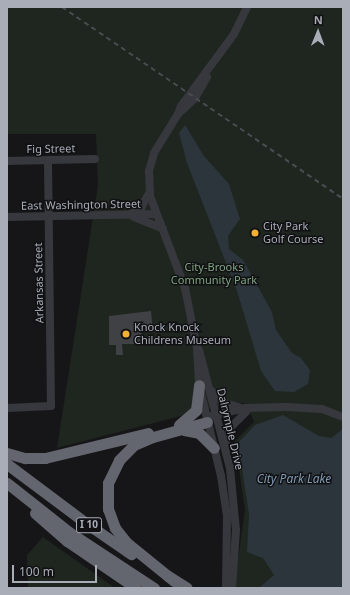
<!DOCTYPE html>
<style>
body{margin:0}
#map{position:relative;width:350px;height:595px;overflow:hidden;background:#161618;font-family:"Noto Sans",sans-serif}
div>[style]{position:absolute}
.green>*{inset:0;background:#1e261f}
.water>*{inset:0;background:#2c353c}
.building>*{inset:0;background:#404145}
.minor>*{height:8px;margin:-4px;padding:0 4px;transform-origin:4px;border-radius:4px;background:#37383d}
.highway>*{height:11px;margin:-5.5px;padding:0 5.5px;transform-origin:5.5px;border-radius:5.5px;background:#63666e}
.rail>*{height:1.5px;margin-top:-0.75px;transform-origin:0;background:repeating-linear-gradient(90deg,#4a4c52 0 5px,transparent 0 9px)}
.dots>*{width:11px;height:11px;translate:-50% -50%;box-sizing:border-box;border:2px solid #111113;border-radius:50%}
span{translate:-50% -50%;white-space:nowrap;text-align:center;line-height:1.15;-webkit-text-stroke:3px #111113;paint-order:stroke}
.shield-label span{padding:1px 3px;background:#111113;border:1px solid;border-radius:3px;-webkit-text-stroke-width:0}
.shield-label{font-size:10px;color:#a8adb8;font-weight:700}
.street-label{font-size:11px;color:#a8adb8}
.poi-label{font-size:11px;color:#a8adb8}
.left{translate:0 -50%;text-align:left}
.park-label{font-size:11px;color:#7fa381}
.water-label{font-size:12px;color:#7f9bb3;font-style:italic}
.frame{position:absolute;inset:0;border:8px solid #a8adb8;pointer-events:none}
.north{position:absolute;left:298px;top:12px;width:40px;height:40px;-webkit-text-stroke:3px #111113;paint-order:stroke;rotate:1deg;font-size:11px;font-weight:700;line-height:16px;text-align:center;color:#a8adb8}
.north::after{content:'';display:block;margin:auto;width:14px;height:18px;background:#a8adb8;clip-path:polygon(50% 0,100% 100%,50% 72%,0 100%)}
.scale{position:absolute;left:12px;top:565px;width:85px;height:18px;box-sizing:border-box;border:2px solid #a8adb8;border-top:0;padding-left:5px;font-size:12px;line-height:14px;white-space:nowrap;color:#a8adb8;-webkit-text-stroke:3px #111113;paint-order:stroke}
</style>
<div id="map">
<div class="green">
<i style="clip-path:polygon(7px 7px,343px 7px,343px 588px,234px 588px,245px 510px,235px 441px,254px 422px,247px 404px,235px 402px,57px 448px,98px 185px,96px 134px,7px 134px)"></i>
<i style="clip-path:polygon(43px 537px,115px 588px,28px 588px,27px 555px)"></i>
</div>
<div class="water">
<i style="clip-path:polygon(185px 125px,204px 156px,229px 184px,240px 219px,228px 236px,229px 249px,243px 260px,272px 312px,276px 330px,292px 353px,301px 358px,310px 370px,308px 384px,294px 392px,275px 391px,261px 371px,237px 291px,187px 163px,179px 133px)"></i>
<i style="clip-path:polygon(283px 415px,319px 436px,331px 438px,343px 429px,343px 588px,259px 588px,274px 575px,263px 558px,247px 552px,249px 514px,238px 443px,255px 425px)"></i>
</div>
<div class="building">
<i style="clip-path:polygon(151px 311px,153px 331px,142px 331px,140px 344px,122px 344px,123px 355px,116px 355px,116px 345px,109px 345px,109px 316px)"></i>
</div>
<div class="minor">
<i style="left:178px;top:114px;width:23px;rotate:-43deg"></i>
<i style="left:195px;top:98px;width:24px;rotate:-60deg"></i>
<i style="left:7px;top:161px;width:88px;rotate:-1.3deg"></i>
<i style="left:130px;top:214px;width:13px;rotate:-29deg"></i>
<i style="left:141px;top:208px;width:18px;rotate:-61deg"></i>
<i style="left:7px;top:217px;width:149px;rotate:-1.2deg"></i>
<i style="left:134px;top:217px;width:31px;rotate:22deg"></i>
<i style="left:199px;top:350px;width:122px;rotate:75.3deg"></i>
<i style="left:230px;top:468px;width:62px;rotate:84.5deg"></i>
<i style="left:236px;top:530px;width:58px;rotate:93.9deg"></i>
<i style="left:212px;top:391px;width:16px;rotate:47deg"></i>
<i style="left:223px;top:403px;width:16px;rotate:14deg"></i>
<i style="left:7px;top:408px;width:44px;rotate:-2.6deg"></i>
<i style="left:51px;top:406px;width:246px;rotate:-90.7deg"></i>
<i style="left:211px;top:416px;width:35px;rotate:-13deg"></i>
<i style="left:245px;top:408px;width:41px;rotate:-1.4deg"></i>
<i style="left:286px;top:407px;width:36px;rotate:3deg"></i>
<i style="left:322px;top:409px;width:22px;rotate:21deg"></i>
<i style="left:225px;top:445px;width:18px;rotate:-74deg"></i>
<i style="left:230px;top:428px;width:23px;rotate:-45deg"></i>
<i style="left:226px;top:588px;width:72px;rotate:-89.2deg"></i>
<i style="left:227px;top:516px;width:40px;rotate:-98.5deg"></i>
<i style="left:221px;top:476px;width:94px;rotate:-103.6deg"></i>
<i style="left:199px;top:385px;width:37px;rotate:-93deg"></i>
<i style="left:197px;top:348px;width:61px;rotate:-101.3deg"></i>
<i style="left:185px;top:288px;width:98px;rotate:-110.8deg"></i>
<i style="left:150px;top:196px;width:25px;rotate:-92deg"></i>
<i style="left:149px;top:171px;width:19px;rotate:-74deg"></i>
<i style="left:154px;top:153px;width:46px;rotate:-58.4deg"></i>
<i style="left:178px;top:114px;width:9px;rotate:-69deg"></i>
<i style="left:181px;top:106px;width:89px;rotate:-53.6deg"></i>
<i style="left:234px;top:34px;width:30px;rotate:-64deg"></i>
</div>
<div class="highway">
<i style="left:179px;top:425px;width:23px;rotate:-41deg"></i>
<i style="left:196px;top:410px;width:25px;rotate:-83deg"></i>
<i style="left:184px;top:430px;width:15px;rotate:11deg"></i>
<i style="left:199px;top:433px;width:21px;rotate:45deg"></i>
<i style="left:7px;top:453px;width:19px;rotate:16deg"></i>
<i style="left:25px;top:458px;width:20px"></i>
<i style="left:45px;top:458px;width:106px;rotate:-13.6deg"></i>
<i style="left:7px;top:464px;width:99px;rotate:36.8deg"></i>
<i style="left:86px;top:523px;width:55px;rotate:34.6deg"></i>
<i style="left:7px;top:483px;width:79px;rotate:38.3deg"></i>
<i style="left:69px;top:532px;width:102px;rotate:33.4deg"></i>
<i style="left:35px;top:513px;width:43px;rotate:41.2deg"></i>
<i style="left:67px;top:541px;width:83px;rotate:34.3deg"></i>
<i style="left:168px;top:576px;width:22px;rotate:32deg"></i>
<i style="left:174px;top:581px;width:62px;rotate:-140.9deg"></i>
<i style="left:126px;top:542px;width:18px;rotate:-128deg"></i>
<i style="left:115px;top:528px;width:20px;rotate:-110deg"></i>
<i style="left:108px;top:509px;width:26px;rotate:-90deg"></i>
<i style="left:108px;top:483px;width:25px;rotate:-64deg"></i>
<i style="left:119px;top:460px;width:21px;rotate:-45deg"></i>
<i style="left:134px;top:445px;width:21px;rotate:-23deg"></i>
<i style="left:153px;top:437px;width:56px;rotate:-15.5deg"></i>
</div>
<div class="rail">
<i style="left:62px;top:7px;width:340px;rotate:34.3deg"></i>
</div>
<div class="dots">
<i style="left:255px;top:233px;background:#f2b134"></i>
<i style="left:126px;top:334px;background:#f2b134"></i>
</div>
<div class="shield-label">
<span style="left:89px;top:525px">I 10</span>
</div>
<div class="street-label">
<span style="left:51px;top:149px;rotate:-1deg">Fig Street</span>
<span style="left:81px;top:205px;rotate:-1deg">East Washington Street</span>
<span style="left:39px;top:283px;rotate:-91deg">Arkansas Street</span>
<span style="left:230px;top:429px;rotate:77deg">Dalrymple Drive</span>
</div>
<div class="poi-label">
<span class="left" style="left:263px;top:233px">City Park<br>Golf Course</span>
<span class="left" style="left:134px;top:334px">Knock Knock<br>Childrens Museum</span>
</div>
<div class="park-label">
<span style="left:214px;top:274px">City-Brooks<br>Community Park</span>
</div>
<div class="water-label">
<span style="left:294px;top:479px">City Park Lake</span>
</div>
<div class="frame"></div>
<div class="north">N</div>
<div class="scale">100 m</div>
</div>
